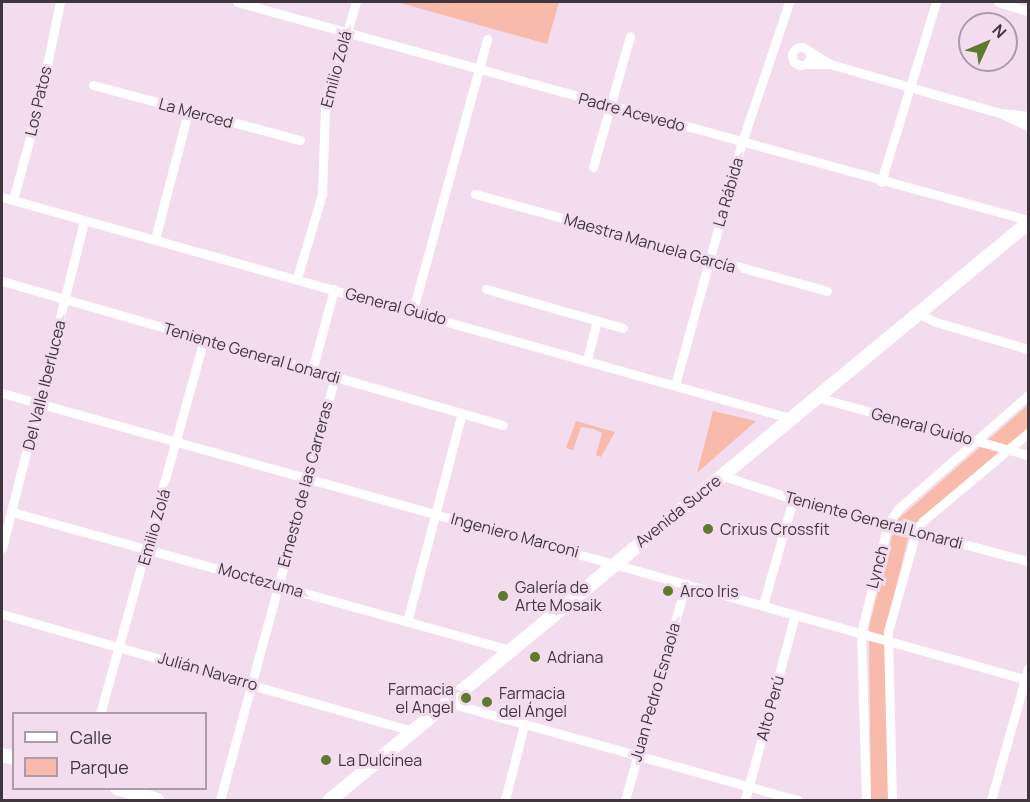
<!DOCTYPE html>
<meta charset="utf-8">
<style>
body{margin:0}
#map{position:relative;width:1030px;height:802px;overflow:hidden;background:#f3dcee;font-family:Manrope,sans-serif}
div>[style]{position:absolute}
.green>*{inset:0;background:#f7baab}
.street>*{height:9px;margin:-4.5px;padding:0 4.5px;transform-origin:4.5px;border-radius:4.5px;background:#fff}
.street>.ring{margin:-4.5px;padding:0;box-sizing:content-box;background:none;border:9px solid #fff;border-radius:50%}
.secondary>*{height:14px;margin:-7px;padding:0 7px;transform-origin:7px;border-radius:7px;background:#fff}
.dots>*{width:16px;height:16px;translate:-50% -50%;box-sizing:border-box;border:3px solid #f3dcee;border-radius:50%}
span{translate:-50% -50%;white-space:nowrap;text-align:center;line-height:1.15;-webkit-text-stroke:6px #f3dcee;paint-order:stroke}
.street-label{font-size:16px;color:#40373e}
.poi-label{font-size:16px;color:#40373e}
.left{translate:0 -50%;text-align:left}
.right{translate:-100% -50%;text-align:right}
.frame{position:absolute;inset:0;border:3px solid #40373e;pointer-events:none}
.legend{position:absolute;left:12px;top:712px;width:195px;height:78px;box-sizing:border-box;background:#f3dcee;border:2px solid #ab9aa8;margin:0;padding:8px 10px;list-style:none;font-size:18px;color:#40373e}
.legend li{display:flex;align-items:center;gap:12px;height:30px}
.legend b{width:30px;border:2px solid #ab9aa8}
.north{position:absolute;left:958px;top:12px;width:60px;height:60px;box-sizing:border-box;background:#f3dcee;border:2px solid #ab9aa8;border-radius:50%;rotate:46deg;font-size:16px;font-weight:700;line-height:24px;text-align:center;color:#40373e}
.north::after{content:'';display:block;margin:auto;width:21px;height:27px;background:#5f792d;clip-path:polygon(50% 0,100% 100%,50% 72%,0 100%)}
</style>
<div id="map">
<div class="green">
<i style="clip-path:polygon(397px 2px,559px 2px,547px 44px)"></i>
<i style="clip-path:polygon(1028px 405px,1028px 428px,910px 529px,885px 633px,890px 800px,871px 800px,869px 627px,896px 521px)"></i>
<i style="clip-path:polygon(713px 411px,756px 421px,697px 473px)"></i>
<i style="clip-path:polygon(576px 421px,615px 432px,601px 457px,596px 455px,602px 433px,594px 429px,581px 427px,573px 450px,566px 448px)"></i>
</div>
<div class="street">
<i style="left:237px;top:2px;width:820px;rotate:15.41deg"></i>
<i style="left:998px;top:2px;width:31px;rotate:17deg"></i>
<i class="ring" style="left:792px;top:47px;width:9px;height:9px"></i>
<i style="left:806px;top:64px;width:24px"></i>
<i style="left:830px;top:64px;width:25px;rotate:-148deg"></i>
<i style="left:830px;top:64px;width:177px;rotate:16.1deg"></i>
<i style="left:93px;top:85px;width:214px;rotate:14.9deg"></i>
<i style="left:1028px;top:116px;width:28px;rotate:-174deg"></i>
<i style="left:1000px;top:113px;width:31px;rotate:25deg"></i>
<i style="left:593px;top:167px;width:136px;rotate:-74.2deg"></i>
<i style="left:881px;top:182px;width:188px;rotate:-73deg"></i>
<i style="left:475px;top:194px;width:365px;rotate:15.4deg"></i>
<i style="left:2px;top:197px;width:818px;rotate:15.67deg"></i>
<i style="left:13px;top:200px;width:99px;rotate:-74.8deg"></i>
<i style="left:39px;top:104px;width:104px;rotate:-78.4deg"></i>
<i style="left:155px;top:239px;width:131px;rotate:-75.4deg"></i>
<i style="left:297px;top:278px;width:88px;rotate:-73.4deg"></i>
<i style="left:322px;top:194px;width:87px;rotate:-88deg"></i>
<i style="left:325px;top:107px;width:109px;rotate:-73.6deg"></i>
<i style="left:2px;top:281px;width:521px;rotate:16.04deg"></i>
<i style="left:486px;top:289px;width:142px;rotate:15.9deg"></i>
<i style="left:413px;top:310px;width:281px;rotate:-74.7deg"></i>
<i style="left:918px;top:313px;width:20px;rotate:27deg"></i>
<i style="left:936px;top:322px;width:96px;rotate:16.4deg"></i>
<i style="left:587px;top:360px;width:41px;rotate:-76deg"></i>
<i style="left:312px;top:371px;width:85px;rotate:-75deg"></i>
<i style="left:675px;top:385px;width:252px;rotate:-74.6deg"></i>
<i style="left:742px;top:142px;width:148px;rotate:-71.4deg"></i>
<i style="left:2px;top:393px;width:1065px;rotate:15.63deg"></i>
<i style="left:816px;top:397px;width:220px;rotate:15.3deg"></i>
<i style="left:721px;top:475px;width:76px;rotate:18.4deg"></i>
<i style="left:793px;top:499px;width:243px;rotate:14.8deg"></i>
<i style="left:12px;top:512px;width:517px;rotate:15.49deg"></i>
<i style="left:2px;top:548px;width:337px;rotate:-75.9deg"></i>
<i style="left:763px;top:605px;width:110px;rotate:-74.2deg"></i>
<i style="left:2px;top:614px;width:427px;rotate:15.9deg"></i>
<i style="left:407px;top:622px;width:216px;rotate:-75.3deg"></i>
<i style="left:446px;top:702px;width:365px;rotate:15.6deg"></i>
<i style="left:100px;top:714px;width:389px;rotate:-74.5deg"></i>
<i style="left:220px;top:800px;width:438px;rotate:-74.8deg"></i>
<i style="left:505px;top:800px;width:77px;rotate:-75.8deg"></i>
<i style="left:625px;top:800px;width:225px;rotate:-74.3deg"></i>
<i style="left:745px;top:800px;width:192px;rotate:-74.9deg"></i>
<i style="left:866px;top:800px;width:167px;rotate:-91.7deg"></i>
<i style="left:861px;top:633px;width:112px;rotate:-76.1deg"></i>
<i style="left:888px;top:524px;width:18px;rotate:-56deg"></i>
<i style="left:898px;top:509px;width:173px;rotate:-41.2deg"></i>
<i style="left:892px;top:800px;width:169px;rotate:-91.4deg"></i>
<i style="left:888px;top:631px;width:103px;rotate:-74.2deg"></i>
<i style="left:916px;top:532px;width:13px;rotate:-58deg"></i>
<i style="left:923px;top:521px;width:137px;rotate:-40deg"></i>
<i style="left:991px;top:800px;width:137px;rotate:-74.3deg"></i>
</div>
<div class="secondary">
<i style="left:2px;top:755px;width:12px;rotate:14deg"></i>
<i style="left:117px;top:788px;width:42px;rotate:16.7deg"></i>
<i style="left:330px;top:800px;width:906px;rotate:-39.58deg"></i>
</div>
<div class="dots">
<i style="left:708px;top:529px;background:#5f792d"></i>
<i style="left:668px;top:591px;background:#5f792d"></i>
<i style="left:503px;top:596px;background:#5f792d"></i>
<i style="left:535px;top:657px;background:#5f792d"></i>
<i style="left:466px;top:698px;background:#5f792d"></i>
<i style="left:487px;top:702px;background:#5f792d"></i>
<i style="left:326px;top:760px;background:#5f792d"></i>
</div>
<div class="street-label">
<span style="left:336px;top:69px;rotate:-75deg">Emilio Zolá</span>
<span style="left:38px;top:101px;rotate:-77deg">Los Patos</span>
<span style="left:632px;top:112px;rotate:15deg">Padre Acevedo</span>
<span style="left:196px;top:113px;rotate:15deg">La Merced</span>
<span style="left:728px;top:192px;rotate:-74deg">La Rábida</span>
<span style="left:650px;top:243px;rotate:16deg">Maestra Manuela García</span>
<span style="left:396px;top:306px;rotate:15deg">General Guido</span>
<span style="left:252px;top:353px;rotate:16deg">Teniente General Lonardi</span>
<span style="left:44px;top:385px;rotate:-76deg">Del Valle Iberlucea</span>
<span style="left:922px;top:426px;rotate:15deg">General Guido</span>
<span style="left:305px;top:484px;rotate:-75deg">Ernesto de las Carreras</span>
<span style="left:678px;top:511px;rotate:-39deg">Avenida Sucre</span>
<span style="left:874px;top:520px;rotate:15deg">Teniente General Lonardi</span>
<span style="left:154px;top:527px;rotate:-74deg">Emilio Zolá</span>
<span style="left:515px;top:535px;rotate:15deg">Ingeniero Marconi</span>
<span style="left:877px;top:567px;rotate:-75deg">Lynch</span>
<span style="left:261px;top:580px;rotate:16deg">Moctezuma</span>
<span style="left:208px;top:671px;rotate:16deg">Julián Navarro</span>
<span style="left:655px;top:692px;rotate:-74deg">Juan Pedro Esnaola</span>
<span style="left:770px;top:708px;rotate:-75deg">Alto Perú</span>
</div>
<div class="poi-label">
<span class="left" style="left:720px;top:529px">Crixus Crossfit</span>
<span class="left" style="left:515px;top:596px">Galería de<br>Arte Mosaik</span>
<span class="left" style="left:680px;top:591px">Arco Iris</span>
<span class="left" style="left:547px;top:657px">Adriana</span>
<span class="right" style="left:454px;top:698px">Farmacia<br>el Angel</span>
<span class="left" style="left:499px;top:702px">Farmacia<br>del Ángel</span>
<span class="left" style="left:338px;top:760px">La Dulcinea</span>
</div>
<div class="frame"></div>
<ul class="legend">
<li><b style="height:8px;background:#fff"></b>Calle</li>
<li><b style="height:16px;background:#f7baab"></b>Parque</li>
</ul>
<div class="north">N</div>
</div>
